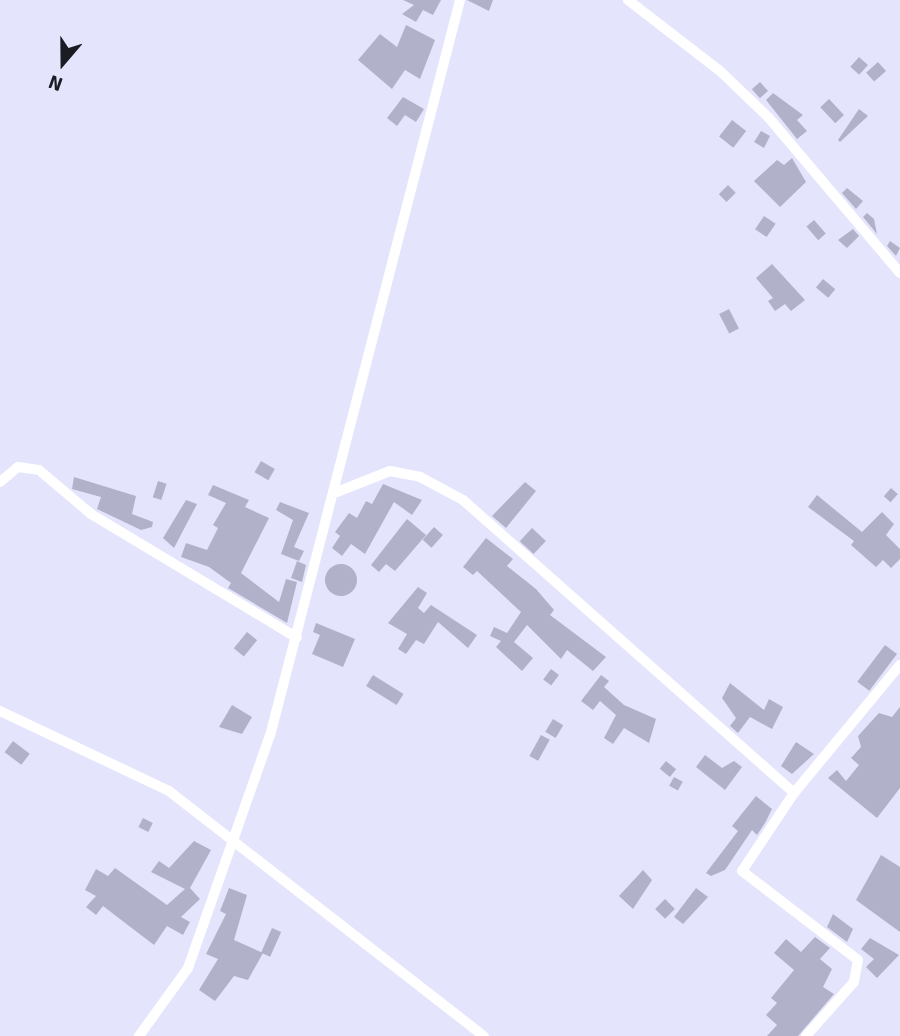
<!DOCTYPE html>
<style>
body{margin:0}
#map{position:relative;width:900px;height:1036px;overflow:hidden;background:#e4e5fd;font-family:Signika,sans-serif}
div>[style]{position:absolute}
.building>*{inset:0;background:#b1b2c9;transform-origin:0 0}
.round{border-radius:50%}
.street>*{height:10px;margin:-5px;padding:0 5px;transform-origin:5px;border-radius:5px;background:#fff}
span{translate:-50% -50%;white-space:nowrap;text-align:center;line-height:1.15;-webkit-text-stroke:6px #e4e5fd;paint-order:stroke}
.north{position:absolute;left:28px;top:28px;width:70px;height:70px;-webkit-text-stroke:5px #e4e5fd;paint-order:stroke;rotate:200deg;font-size:19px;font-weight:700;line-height:28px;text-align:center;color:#1a1b23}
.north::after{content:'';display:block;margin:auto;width:24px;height:32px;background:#1a1b23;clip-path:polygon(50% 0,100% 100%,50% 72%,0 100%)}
</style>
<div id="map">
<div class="building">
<i style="clip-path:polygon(403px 0,441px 0,433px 15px,423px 10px,416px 22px,402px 14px,414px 5px)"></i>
<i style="clip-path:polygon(467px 0,493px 0,489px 11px)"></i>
<i style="clip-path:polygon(406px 25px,435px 40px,420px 79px,405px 70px,392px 89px,358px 60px,380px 34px,397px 47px)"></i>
<i style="left:859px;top:57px;width:12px;height:13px;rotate:42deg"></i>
<i style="left:878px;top:62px;width:12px;height:16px;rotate:48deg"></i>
<i style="left:760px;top:82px;width:12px;height:11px;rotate:48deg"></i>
<i style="clip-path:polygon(773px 93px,803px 115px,797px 120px,807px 131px,797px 139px,766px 100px)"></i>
<i style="clip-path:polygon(403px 97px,424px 109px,416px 122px,405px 115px,397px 126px,387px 118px)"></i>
<i style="left:829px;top:99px;width:22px;height:12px;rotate:47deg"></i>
<i style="clip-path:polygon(859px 109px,868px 116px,840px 142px,838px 140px)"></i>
<i style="left:732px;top:120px;width:18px;height:21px;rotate:38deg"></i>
<i style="clip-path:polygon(761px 131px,770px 136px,764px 148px,754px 142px)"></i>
<i style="clip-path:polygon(792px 158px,806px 182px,780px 207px,754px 181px,777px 160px,784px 165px)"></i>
<i style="left:728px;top:185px;width:11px;height:13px;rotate:45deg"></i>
<i style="clip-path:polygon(847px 188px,863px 201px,856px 209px,842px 193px)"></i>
<i style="clip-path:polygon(867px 213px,874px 219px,877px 234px,863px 217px)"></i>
<i style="left:764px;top:216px;width:14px;height:16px;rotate:34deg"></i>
<i style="left:814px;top:220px;width:18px;height:10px;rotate:49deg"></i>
<i style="clip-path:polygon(853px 229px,859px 236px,847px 248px,838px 240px)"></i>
<i style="clip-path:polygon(890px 241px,900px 248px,896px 256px,887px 246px)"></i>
<i style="clip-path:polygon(772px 264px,805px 300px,791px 311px,785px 304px,775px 311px,768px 301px,773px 298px,756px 278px)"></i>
<i style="left:823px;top:279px;width:16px;height:11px;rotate:40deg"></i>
<i style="left:729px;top:309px;width:22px;height:11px;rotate:63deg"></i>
<i style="left:261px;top:461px;width:16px;height:13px;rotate:30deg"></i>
<i style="clip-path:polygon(74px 477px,136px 496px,132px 514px,153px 522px,152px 527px,141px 530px,97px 509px,101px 497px,72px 489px)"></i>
<i style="left:158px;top:481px;width:9px;height:17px;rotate:18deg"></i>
<i style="clip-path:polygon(525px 482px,536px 491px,506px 528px,492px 516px)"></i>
<i style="clip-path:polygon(383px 484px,422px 500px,412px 515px,394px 502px,365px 554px,351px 544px,342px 556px,332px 548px,340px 536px,335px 532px,349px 513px,357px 518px,366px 501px,372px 504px)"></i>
<i style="clip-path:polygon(213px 485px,249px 500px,245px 507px,269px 518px,241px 573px,279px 602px,286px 579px,297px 582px,287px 623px,228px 588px,231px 583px,209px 567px,181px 557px,186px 543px,207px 550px,218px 528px,213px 525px,226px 503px,208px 495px)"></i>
<i style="left:891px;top:488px;width:9px;height:11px;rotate:41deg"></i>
<i style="clip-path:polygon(817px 495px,862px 532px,882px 512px,894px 524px,886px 535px,900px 549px,900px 559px,891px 568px,883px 560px,876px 567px,851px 545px,854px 541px,808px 507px)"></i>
<i style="clip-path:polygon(186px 500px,197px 504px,174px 548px,163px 538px)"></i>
<i style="clip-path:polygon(280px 502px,309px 513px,294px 547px,304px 551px,299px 561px,281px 554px,293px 520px,276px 510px)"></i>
<i style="clip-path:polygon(407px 519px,426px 535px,395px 571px,386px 564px,379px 572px,371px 565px)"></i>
<i style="left:434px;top:527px;width:12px;height:17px;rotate:42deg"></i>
<i style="left:532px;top:528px;width:19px;height:18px;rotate:43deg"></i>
<i style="clip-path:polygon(486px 538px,513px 559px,507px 566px,536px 589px,554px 610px,550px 615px,606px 657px,593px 671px,567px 650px,561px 659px,527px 625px,514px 642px,533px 658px,522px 671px,496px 647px,501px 641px,490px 636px,494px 627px,507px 633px,521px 612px,477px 571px,473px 575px,463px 567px)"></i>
<i style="clip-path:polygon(297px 561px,306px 565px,302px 582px,291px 578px)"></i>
<i class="round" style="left:325px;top:564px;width:32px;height:32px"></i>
<i style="clip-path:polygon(418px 587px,427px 593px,418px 608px,424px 613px,431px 605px,477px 635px,468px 648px,438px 622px,424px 644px,416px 640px,406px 654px,398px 649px,407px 634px,388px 623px)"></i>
<i style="clip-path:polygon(316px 623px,355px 639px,343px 667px,312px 654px,320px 635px,313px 632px)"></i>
<i style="left:247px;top:632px;width:13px;height:21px;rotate:39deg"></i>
<i style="left:885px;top:645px;width:15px;height:46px;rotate:37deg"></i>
<i style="left:551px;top:669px;width:10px;height:13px;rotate:37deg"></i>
<i style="left:373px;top:675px;width:36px;height:13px;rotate:32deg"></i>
<i style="clip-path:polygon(601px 675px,609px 681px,604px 687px,624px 705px,656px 719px,649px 743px,624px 728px,613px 744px,604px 738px,616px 715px,600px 701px,593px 710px,581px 701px)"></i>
<i style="clip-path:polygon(730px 683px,764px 710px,769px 699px,783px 707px,772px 729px,750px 717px,738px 733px,730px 726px,736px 718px,722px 698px)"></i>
<i style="clip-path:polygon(232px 705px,252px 717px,242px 734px,219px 727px)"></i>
<i style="clip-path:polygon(900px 707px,900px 788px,877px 818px,828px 778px,837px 770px,846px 781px,859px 765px,851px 758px,861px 747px,858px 736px,879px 713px,892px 717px)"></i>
<i style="left:553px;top:719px;width:12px;height:15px;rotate:31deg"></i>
<i style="left:541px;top:735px;width:10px;height:24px;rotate:29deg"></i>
<i style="left:13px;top:741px;width:21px;height:14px;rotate:37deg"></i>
<i style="clip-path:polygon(796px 742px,814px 754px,792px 774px,781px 766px)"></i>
<i style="clip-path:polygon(705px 755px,722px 768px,734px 761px,742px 767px,725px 790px,696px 767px)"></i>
<i style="left:666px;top:761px;width:13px;height:10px;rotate:39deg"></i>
<i style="left:674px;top:777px;width:10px;height:10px;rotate:29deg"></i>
<i style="clip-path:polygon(756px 796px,772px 809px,765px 823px,757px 835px,752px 830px,725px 870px,711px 876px,706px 873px,738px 831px,732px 826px)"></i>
<i style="left:143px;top:818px;width:11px;height:10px;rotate:27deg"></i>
<i style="clip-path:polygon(194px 841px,211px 850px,190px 888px,200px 899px,181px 917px,190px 922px,183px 935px,167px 926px,154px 945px,103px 906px,96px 915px,86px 907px,96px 896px,85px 890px,96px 869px,108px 876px,115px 868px,167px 905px,185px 889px,151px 872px,159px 861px,169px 868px)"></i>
<i style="clip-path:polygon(881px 855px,900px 867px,900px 932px,856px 900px)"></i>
<i style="clip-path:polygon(643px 870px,652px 880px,633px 909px,619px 896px)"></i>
<i style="clip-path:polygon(229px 888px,247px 895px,234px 940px,263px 953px,248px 980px,234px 976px,215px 1001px,199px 990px,218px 959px,206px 954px,226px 914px,220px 911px)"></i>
<i style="clip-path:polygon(696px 888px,708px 897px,683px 924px,674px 917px)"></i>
<i style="left:665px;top:899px;width:14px;height:14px;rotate:45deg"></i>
<i style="clip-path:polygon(833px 914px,853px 929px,847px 942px,827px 927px)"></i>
<i style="left:272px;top:928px;width:10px;height:27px;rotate:24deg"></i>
<i style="clip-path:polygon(815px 937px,830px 948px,820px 959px,832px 969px,823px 987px,834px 994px,798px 1036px,767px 1036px,777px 1025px,766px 1015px,777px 1003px,771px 998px,794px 970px,774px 953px,786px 939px,801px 952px)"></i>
<i style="clip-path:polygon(870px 938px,899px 955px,877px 978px,866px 967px,874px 959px,861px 949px)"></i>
</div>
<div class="street">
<i style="left:628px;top:0;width:115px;rotate:37.6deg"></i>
<i style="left:719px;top:70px;width:69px;rotate:43.8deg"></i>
<i style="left:769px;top:118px;width:203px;rotate:49.8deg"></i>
<i style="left:0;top:482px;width:23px;rotate:-40deg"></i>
<i style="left:18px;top:467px;width:21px;rotate:8deg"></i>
<i style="left:39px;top:470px;width:68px;rotate:40.2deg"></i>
<i style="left:91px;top:514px;width:240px;rotate:31deg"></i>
<i style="left:337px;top:492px;width:57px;rotate:-21.6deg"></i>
<i style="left:390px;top:471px;width:31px;rotate:11deg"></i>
<i style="left:420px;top:477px;width:49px;rotate:28.1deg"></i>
<i style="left:463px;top:500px;width:442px;rotate:41.5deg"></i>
<i style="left:0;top:711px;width:187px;rotate:25.3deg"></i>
<i style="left:169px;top:791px;width:399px;rotate:37.9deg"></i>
<i style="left:139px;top:1036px;width:84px;rotate:-54.2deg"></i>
<i style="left:188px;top:968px;width:250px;rotate:-70.6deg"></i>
<i style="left:271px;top:732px;width:756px;rotate:-75.52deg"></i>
<i style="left:806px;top:1036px;width:72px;rotate:-48.4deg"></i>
<i style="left:854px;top:982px;width:22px;rotate:-80deg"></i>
<i style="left:858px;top:960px;width:146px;rotate:-142.5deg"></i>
<i style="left:742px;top:871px;width:94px;rotate:-56.3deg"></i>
<i style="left:794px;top:793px;width:166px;rotate:-50.4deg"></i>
</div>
<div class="north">N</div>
</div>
